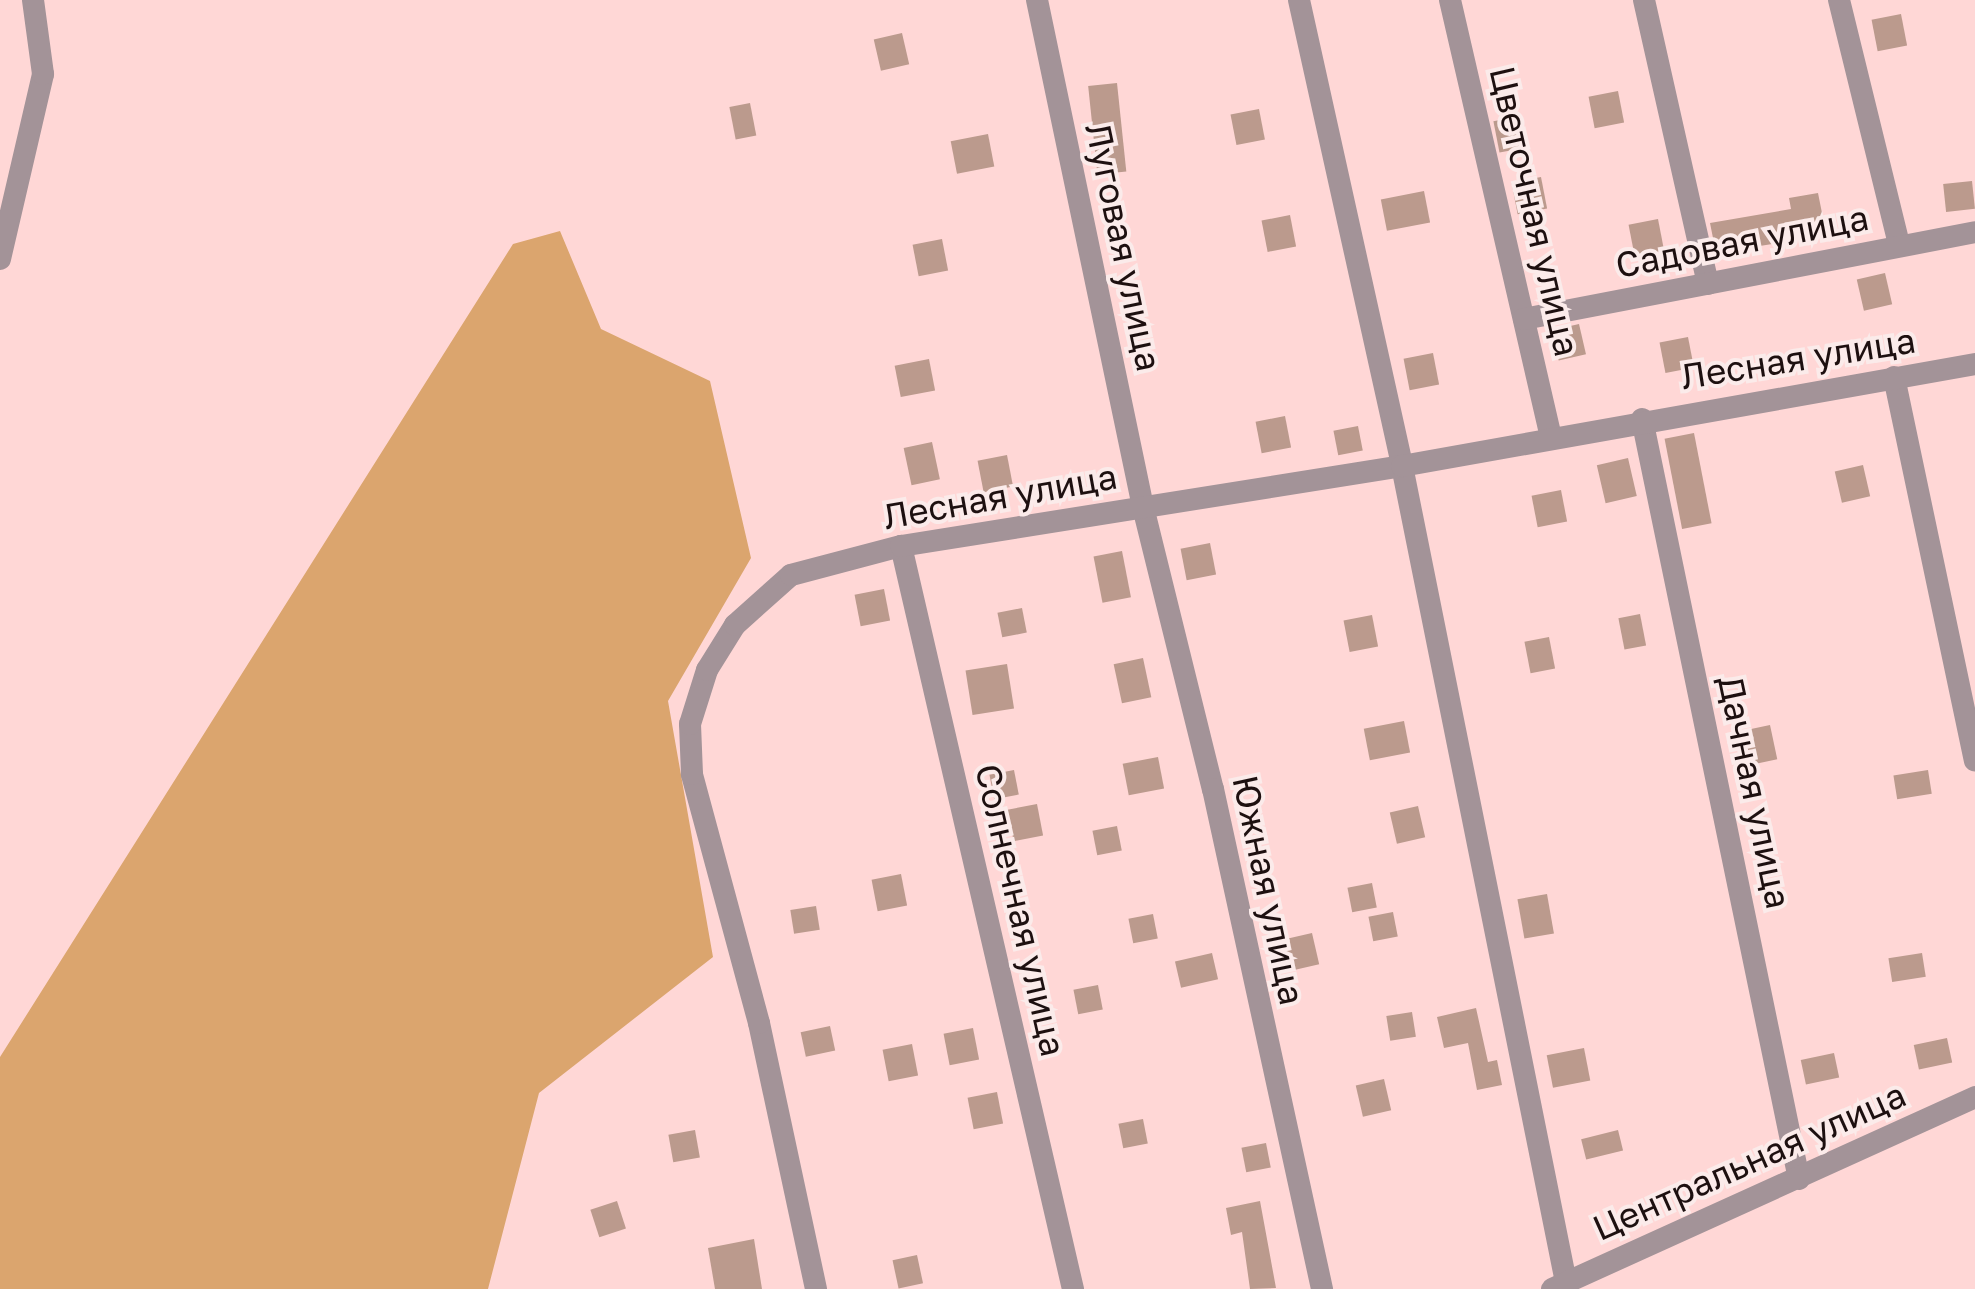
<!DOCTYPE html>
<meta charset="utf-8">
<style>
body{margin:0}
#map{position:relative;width:1975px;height:1289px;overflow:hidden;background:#ffd7d6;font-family:"Golos Text",sans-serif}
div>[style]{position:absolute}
.green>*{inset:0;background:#dba56e}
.building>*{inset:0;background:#bb9a8d;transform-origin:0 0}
.minor>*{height:22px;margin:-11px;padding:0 11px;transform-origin:11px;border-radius:11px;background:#a39398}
span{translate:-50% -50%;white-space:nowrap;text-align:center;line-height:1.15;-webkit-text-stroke:8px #fbebea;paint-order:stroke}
.street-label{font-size:35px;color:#1d1010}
</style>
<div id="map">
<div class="green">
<i style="clip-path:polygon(560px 231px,601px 329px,710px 381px,751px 558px,668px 701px,713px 957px,539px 1093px,488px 1289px,0 1289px,0 1057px,513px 244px)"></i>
</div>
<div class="building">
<i style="left:1901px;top:14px;width:32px;height:30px;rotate:79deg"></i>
<i style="left:902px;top:33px;width:32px;height:29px;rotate:77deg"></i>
<i style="left:1117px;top:83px;width:89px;height:29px;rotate:84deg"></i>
<i style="left:1618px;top:91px;width:32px;height:30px;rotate:79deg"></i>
<i style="left:750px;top:103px;width:33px;height:21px;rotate:79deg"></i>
<i style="left:1259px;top:109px;width:31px;height:29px;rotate:79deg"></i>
<i style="left:1515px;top:117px;width:32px;height:22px;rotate:79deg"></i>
<i style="left:988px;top:134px;width:33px;height:38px;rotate:79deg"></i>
<i style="left:1541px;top:177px;width:32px;height:30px;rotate:79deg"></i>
<i style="left:1972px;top:181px;width:28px;height:29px;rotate:84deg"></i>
<i style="left:1424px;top:191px;width:32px;height:44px;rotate:79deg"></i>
<i style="clip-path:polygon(1818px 193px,1824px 223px,1783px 232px,1785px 242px,1716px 253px,1710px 223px,1791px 209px,1789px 198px)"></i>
<i style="left:1290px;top:215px;width:32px;height:29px;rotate:79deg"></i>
<i style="left:1658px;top:219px;width:32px;height:30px;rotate:79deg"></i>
<i style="left:942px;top:239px;width:32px;height:30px;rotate:79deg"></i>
<i style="left:1885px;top:273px;width:32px;height:29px;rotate:77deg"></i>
<i style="left:1579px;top:324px;width:31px;height:28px;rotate:77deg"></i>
<i style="left:1688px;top:337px;width:31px;height:29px;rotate:79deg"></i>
<i style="left:1433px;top:353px;width:32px;height:30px;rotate:79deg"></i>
<i style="left:929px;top:359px;width:32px;height:35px;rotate:79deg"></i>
<i style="left:1285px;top:416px;width:32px;height:30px;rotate:79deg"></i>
<i style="left:1358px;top:426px;width:25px;height:25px;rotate:79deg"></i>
<i style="left:1694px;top:433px;width:92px;height:30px;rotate:79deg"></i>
<i style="left:932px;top:442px;width:38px;height:29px;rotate:78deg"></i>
<i style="left:1007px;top:455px;width:32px;height:30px;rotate:79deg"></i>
<i style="left:1628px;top:458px;width:39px;height:32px;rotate:77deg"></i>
<i style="left:1863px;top:465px;width:32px;height:29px;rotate:77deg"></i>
<i style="left:1561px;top:490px;width:32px;height:30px;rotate:79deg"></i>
<i style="left:1210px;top:543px;width:32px;height:30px;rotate:79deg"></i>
<i style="left:1122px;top:551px;width:47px;height:29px;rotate:79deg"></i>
<i style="left:884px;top:589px;width:32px;height:30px;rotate:79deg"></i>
<i style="left:1022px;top:608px;width:25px;height:25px;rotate:79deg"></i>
<i style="left:1640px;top:614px;width:32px;height:22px;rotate:79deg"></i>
<i style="left:1372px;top:615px;width:32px;height:29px;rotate:79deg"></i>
<i style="left:1549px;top:637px;width:32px;height:25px;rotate:79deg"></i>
<i style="left:1143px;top:658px;width:40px;height:30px;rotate:78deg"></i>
<i style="left:1007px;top:664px;width:45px;height:42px;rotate:81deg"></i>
<i style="left:1404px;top:721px;width:32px;height:41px;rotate:79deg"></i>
<i style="left:1770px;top:725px;width:35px;height:35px;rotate:78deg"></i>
<i style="left:1158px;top:757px;width:32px;height:36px;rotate:79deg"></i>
<i style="left:1014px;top:770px;width:25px;height:25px;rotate:79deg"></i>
<i style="left:1928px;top:770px;width:24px;height:35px;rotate:81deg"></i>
<i style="left:1037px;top:804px;width:32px;height:30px;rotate:79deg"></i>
<i style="left:1418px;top:806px;width:32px;height:29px;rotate:77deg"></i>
<i style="left:1117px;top:826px;width:25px;height:25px;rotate:79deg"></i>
<i style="left:901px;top:874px;width:32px;height:30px;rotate:79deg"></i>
<i style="left:1372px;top:883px;width:25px;height:25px;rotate:79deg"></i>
<i style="left:1547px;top:894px;width:40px;height:30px;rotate:80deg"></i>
<i style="left:816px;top:906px;width:24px;height:26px;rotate:81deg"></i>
<i style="left:1393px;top:912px;width:25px;height:25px;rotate:79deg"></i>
<i style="left:1153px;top:914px;width:25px;height:25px;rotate:79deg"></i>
<i style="left:1312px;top:933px;width:32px;height:29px;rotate:77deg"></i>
<i style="left:1212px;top:953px;width:27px;height:38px;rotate:77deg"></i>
<i style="left:1922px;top:953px;width:24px;height:34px;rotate:81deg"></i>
<i style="left:1098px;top:985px;width:25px;height:25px;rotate:79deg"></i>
<i style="clip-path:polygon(1476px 1008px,1488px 1062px,1497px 1060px,1502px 1085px,1477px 1090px,1468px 1043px,1444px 1048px,1437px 1017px)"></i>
<i style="left:1412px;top:1012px;width:25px;height:26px;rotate:81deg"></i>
<i style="left:830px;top:1026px;width:25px;height:30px;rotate:78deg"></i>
<i style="left:973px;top:1028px;width:32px;height:30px;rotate:79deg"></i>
<i style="left:1947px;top:1038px;width:25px;height:34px;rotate:78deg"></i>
<i style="left:912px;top:1044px;width:32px;height:30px;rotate:79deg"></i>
<i style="left:1584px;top:1048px;width:33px;height:38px;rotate:79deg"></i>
<i style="left:1834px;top:1053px;width:25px;height:34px;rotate:78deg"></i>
<i style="left:1384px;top:1079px;width:32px;height:29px;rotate:77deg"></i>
<i style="left:997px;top:1092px;width:32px;height:30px;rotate:79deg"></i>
<i style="left:1143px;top:1119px;width:25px;height:25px;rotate:79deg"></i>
<i style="left:695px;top:1130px;width:28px;height:27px;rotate:80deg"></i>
<i style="left:1618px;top:1130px;width:21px;height:38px;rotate:76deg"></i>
<i style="left:1266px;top:1143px;width:25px;height:25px;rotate:79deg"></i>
<i style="left:617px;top:1201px;width:29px;height:28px;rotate:72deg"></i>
<i style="clip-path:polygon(1260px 1201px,1276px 1288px,1250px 1289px,1242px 1232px,1231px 1235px,1226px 1208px)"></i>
<i style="clip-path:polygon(754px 1239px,762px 1289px,715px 1289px,708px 1248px)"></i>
<i style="left:917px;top:1255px;width:29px;height:25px;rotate:78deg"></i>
</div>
<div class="minor">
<i style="left:1037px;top:0;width:518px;rotate:78.19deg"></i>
<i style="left:1143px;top:507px;width:291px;rotate:76.1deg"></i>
<i style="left:1213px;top:789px;width:512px;rotate:77.7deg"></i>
<i style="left:1299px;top:0;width:477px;rotate:77.5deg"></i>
<i style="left:1402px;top:466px;width:832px;rotate:78.64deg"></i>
<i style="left:1450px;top:0;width:449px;rotate:77deg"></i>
<i style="left:1644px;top:0;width:291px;rotate:77.3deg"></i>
<i style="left:1839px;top:0;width:252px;rotate:76.2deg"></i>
<i style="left:0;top:259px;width:190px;rotate:-76.9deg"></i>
<i style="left:43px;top:74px;width:75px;rotate:-97.7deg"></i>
<i style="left:1524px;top:319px;width:459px;rotate:-10.9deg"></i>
<i style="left:1894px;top:377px;width:392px;rotate:78.1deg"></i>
<i style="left:1642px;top:419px;width:776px;rotate:78.33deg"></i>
<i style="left:901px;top:546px;width:763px;rotate:76.97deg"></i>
<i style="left:816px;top:1289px;width:272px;rotate:-102.1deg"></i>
<i style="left:759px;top:1023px;width:258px;rotate:-105.1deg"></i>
<i style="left:692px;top:774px;width:50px;rotate:-92.3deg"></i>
<i style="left:690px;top:724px;width:57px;rotate:-72.5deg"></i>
<i style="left:707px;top:670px;width:53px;rotate:-58.1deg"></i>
<i style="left:735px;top:625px;width:75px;rotate:-41.8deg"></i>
<i style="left:791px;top:575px;width:114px;rotate:-14.8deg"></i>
<i style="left:901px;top:546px;width:507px;rotate:-9.07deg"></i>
<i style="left:1402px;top:466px;width:582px;rotate:-10.09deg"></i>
<i style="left:1552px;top:1289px;width:465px;rotate:-24.4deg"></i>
</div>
<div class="street-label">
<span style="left:1535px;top:211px;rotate:77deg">Цветочная улица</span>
<span style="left:1742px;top:241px;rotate:-11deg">Садовая улица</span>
<span style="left:1124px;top:247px;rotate:78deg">Луговая улица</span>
<span style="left:1798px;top:358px;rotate:-9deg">Лесная улица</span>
<span style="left:1000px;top:496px;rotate:-10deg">Лесная улица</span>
<span style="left:1755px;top:792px;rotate:78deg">Дачная улица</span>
<span style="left:1269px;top:890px;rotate:78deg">Южная улица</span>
<span style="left:1021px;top:910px;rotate:77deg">Солнечная улица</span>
<span style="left:1749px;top:1161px;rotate:-24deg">Центральная улица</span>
</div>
</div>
